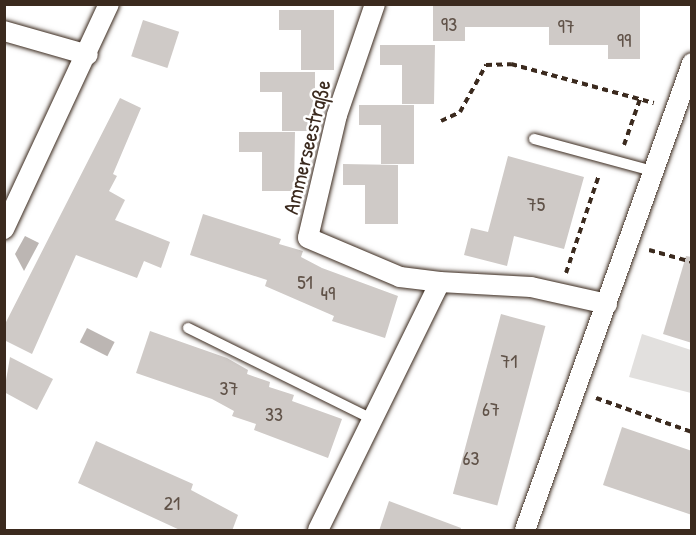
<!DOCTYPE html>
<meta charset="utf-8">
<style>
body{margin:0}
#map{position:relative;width:696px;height:535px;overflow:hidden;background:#fff;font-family:"Patrick Hand",sans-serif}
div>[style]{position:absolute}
.green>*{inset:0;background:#e2e0de}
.water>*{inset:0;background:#bcb6b3;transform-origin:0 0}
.building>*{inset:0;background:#cfcac7;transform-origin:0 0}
.path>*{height:4px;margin-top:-2px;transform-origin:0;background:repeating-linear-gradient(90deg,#3b2a1e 0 6px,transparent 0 10.5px)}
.roads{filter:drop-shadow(0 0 2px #3b2a1e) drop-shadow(0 0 2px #3b2a1e)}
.service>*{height:10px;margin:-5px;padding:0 5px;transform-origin:5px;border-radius:5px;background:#fff}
.minor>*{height:20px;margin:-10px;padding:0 10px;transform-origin:10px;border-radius:10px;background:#fff}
span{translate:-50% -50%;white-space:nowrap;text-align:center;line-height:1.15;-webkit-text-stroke:5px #fff;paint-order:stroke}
.number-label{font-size:20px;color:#605248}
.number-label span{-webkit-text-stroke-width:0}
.street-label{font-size:22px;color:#3b2a1e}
.frame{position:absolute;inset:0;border:6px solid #3b2a1e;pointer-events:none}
</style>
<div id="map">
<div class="green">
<i style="clip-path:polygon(642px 334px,691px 350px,691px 393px,629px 377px)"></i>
</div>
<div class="water">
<i style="clip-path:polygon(25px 236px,39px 243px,24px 271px,15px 254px)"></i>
<i style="left:87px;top:328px;width:31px;height:16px;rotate:27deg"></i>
</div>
<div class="building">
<i style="clip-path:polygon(433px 4px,640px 4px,640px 59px,608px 59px,608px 45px,549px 45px,549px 27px,465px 27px,465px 41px,433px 41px)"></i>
<i style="clip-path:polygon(279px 10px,334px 10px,334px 70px,301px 70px,301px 30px,279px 30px)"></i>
<i style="left:143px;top:20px;width:38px;height:38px;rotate:18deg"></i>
<i style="clip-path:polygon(380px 45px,435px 45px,434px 104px,402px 104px,402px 65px,380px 65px)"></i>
<i style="clip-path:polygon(260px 72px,315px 72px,315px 131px,282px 131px,282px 92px,260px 92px)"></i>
<i style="clip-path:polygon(120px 98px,141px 108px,113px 174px,117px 176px,109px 191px,125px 200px,115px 220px,170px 242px,161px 268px,144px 261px,137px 278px,76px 255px,32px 354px,4px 340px,4px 326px)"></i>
<i style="clip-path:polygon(359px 105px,414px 105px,414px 164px,381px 164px,381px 125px,359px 125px)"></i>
<i style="clip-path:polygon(239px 132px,295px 132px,294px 191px,262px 191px,262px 152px,239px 152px)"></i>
<i style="clip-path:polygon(508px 156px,584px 177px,564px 249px,514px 236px,507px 266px,464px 255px,471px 228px,488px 232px)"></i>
<i style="clip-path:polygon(343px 164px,398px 165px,398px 224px,365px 224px,365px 185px,343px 185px)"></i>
<i style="clip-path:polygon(203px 214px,281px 239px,279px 244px,303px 251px,301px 257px,322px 268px,398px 296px,385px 338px,332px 321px,334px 316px,265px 286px,267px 280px,190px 255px)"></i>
<i style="clip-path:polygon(686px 256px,692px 257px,692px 343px,663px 334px)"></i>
<i style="left:501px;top:314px;width:46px;height:186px;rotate:15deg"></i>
<i style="clip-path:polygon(150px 331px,227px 358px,248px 370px,247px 374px,270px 382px,269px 387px,294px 395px,292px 401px,342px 419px,328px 458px,254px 430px,256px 424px,232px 416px,234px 411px,212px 399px,136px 373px)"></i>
<i style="clip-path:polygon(10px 357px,53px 379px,37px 410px,4px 392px)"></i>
<i style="clip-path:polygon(622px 427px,692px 451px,692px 515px,603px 485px)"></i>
<i style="clip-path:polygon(96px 441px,193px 484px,191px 490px,238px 515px,232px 531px,182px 531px,78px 483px)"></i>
<i style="clip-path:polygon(389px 501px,461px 528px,460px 531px,379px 531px)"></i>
</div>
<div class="path">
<i style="left:441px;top:121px;width:21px;rotate:-25deg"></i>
<i style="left:460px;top:112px;width:54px;rotate:-61deg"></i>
<i style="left:486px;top:65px;width:25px;rotate:-2deg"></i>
<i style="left:511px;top:64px;width:148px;rotate:15.3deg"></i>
<i style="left:624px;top:145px;width:49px;rotate:-70.8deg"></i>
<i style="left:649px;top:250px;width:45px;rotate:15.6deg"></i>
<i style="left:566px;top:273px;width:103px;rotate:-71.4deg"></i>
<i style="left:596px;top:398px;width:102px;rotate:19.5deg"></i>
</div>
<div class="roads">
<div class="service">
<i style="left:534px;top:139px;width:123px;rotate:15.1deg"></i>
<i style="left:188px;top:328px;width:203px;rotate:26.3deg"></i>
</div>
<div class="minor">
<i style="left:375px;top:4px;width:117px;rotate:108.9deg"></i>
<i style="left:337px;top:115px;width:126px;rotate:103.3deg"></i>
<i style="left:308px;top:238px;width:100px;rotate:23deg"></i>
<i style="left:400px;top:277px;width:40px;rotate:7.1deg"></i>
<i style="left:4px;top:31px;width:87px;rotate:15.9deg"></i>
<i style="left:4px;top:229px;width:248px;rotate:-65deg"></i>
<i style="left:318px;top:530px;width:276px;rotate:-63.8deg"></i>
<i style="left:440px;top:282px;width:91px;rotate:3.1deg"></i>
<i style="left:531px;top:287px;width:78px;rotate:12.6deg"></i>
<i style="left:525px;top:530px;width:496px;rotate:-70.3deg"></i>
</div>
</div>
<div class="number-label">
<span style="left:449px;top:23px">93</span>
<span style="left:566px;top:25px">97</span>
<span style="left:624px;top:39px">99</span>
<span style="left:536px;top:203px">75</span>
<span style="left:305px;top:281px">51</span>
<span style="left:328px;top:292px">49</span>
<span style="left:509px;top:360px">71</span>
<span style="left:229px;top:387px">37</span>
<span style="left:491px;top:408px">67</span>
<span style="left:274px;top:413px">33</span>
<span style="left:471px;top:457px">63</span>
<span style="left:172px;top:502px">21</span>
</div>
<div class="street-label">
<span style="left:307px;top:147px;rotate:-76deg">Ammerseestraße</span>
</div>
<div class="frame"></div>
</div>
